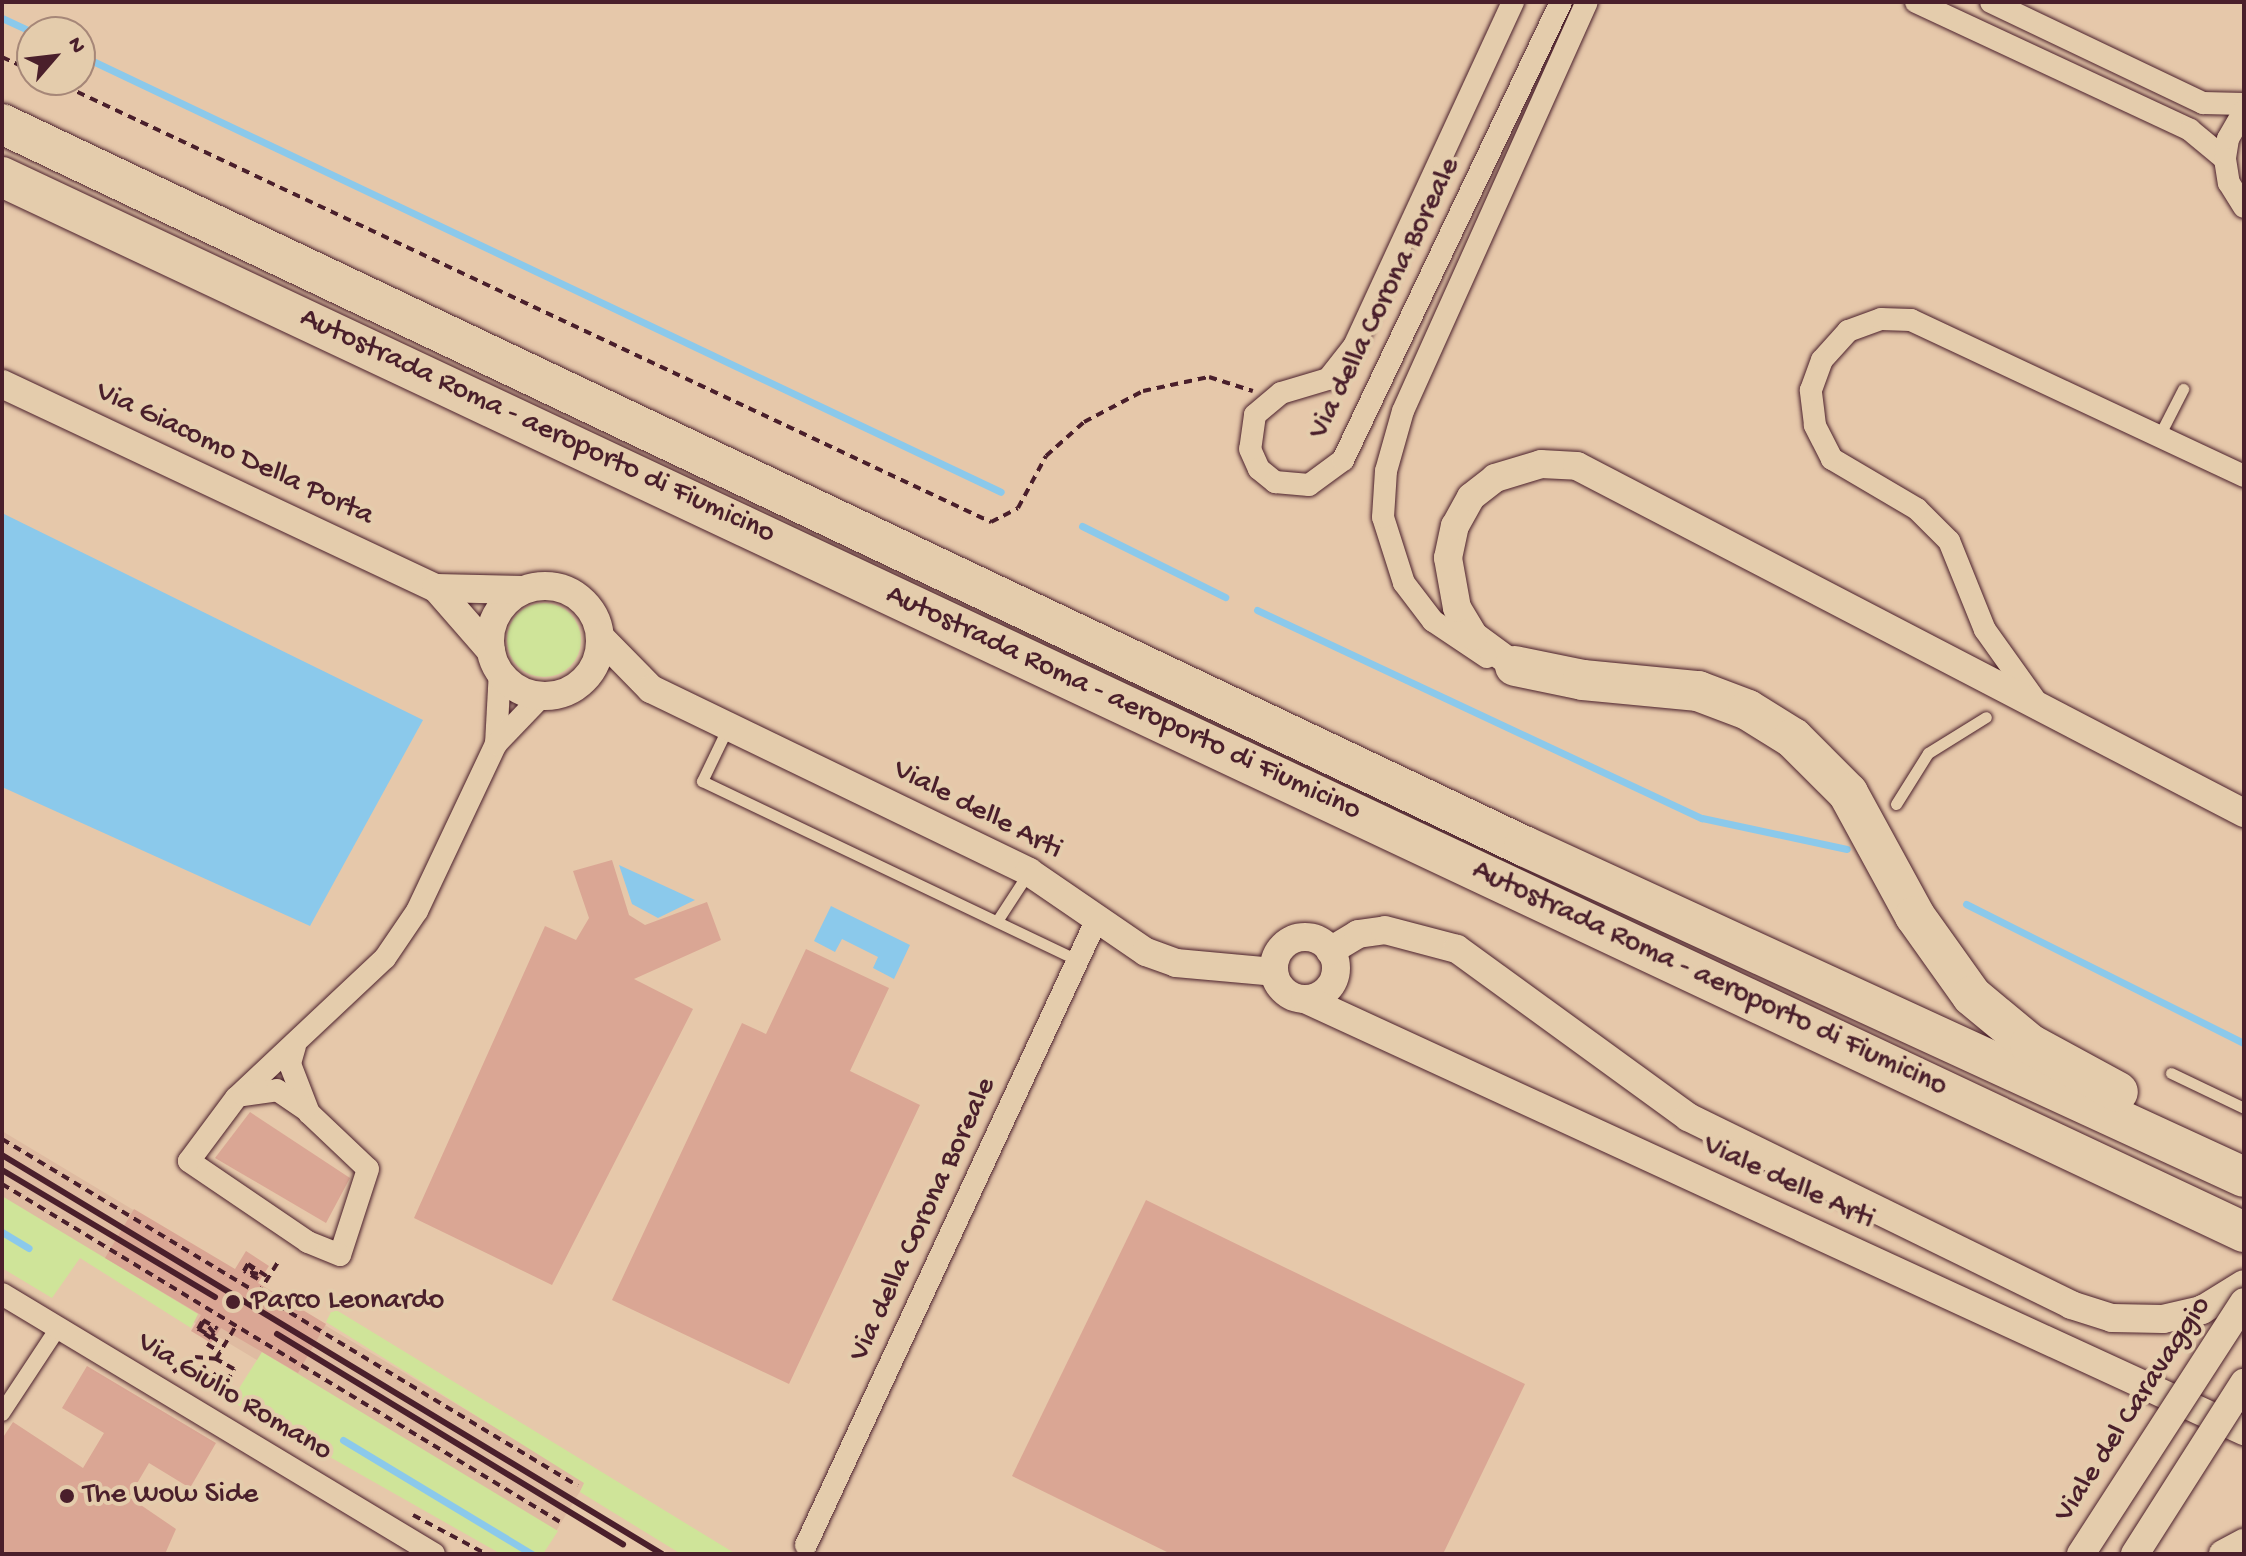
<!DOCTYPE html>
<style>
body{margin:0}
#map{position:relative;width:2246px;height:1556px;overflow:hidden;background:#e6c8aa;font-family:"Gochi Hand",sans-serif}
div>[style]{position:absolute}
.built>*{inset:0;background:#dfbba1;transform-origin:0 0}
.green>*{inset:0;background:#cfe499}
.round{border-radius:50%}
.water>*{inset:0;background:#8bc9eb}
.stream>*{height:7px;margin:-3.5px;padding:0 3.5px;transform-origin:3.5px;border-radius:3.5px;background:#8bc9eb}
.building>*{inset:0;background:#daa694}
.path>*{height:4px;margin-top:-2px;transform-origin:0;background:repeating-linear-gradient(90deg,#4a1f2b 0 8px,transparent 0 14px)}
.roads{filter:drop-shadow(0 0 2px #4a1f2b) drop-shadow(0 0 2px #4a1f2b)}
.service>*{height:11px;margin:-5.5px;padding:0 5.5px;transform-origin:5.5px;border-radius:5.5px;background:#e4ccac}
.pedestrian>*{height:16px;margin:-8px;padding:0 8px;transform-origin:8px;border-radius:8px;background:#e4ccac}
.minor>*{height:22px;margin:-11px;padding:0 11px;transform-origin:11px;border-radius:11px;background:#e4ccac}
.tertiary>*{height:28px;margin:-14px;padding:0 14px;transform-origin:14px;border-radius:14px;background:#e4ccac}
.tertiary>.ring{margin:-14px;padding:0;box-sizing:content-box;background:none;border:28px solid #e4ccac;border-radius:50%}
.motorway>*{height:40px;margin:-20px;padding:0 20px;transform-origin:20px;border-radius:20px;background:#e4ccac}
.rail>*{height:6px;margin:-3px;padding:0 3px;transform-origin:3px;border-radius:3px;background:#4a1f2b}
.path-bridge>*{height:4px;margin-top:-2px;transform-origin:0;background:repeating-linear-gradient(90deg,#4a1f2b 0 8px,transparent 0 14px)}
.bridges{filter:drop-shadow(0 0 2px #4a1f2b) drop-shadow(0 0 2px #4a1f2b)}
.tertiary-bridge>*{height:28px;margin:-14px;padding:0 14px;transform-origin:14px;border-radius:14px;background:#e4ccac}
.dots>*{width:22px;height:22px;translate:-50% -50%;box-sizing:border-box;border:4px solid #e4ccac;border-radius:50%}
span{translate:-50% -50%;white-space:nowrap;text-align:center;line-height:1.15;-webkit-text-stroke:8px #e4ccac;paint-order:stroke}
.street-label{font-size:30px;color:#4a1f2b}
.poi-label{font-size:30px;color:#4a1f2b}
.left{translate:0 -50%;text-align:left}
.frame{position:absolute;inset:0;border:4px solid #4a1f2b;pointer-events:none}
.north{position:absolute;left:16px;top:16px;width:80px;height:80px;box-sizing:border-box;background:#e4ccac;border:2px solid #a68778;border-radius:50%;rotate:62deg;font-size:22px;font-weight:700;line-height:32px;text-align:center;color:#4a1f2b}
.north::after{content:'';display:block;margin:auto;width:28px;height:36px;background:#4a1f2b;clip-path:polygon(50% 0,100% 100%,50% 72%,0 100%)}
</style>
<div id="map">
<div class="built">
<i style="left:2px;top:1131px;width:681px;height:65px;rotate:31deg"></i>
</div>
<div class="green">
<i class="round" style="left:507px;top:603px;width:74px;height:74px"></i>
<i style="clip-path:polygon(2px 1196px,198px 1314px,191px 1328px,80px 1258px,52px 1298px,2px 1268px)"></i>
<i style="clip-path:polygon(333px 1308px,736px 1554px,681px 1554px,580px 1492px,584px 1483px,326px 1322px)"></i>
<i style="clip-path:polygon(262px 1352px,558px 1531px,543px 1554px,501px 1554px,231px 1401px)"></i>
</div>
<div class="water">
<i style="clip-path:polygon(2px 513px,423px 720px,310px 926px,2px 787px)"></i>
<i style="clip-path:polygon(619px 865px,695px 900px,658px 918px,632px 904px)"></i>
<i style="clip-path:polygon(831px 906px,910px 945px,894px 979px,873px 968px,878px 957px,842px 939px,835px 952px,814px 941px)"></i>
</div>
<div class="stream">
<i style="left:2px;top:18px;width:33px;rotate:25deg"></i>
<i style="left:80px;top:55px;width:1019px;rotate:25.38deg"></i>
<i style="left:1082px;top:526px;width:160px;rotate:26.4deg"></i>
<i style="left:1257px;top:610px;width:491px;rotate:25.1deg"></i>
<i style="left:1702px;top:818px;width:148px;rotate:12.1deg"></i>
<i style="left:1966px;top:904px;width:311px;rotate:26.6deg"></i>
<i style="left:2px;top:1232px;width:31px;rotate:31deg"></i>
<i style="left:343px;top:1440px;width:221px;rotate:31.1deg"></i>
</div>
<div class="building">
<i style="clip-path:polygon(612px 860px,629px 915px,645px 925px,707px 902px,721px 940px,634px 979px,693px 1009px,552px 1285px,414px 1218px,545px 926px,576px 940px,589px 918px,573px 871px)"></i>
<i style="clip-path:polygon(806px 949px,889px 988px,850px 1071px,920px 1105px,789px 1384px,612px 1300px,742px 1023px,766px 1034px)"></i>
<i style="clip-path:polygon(250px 1112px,350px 1178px,326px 1223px,215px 1158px)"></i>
<i style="clip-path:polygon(1146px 1200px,1525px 1384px,1443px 1554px,1171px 1554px,1012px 1476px)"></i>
<i style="clip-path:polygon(134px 1209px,235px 1269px,246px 1251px,269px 1266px,258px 1283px,326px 1324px,298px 1373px,221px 1328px,211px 1343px,191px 1331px,201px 1315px,105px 1258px)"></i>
<i style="clip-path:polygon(87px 1366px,216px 1443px,190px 1488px,149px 1463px,129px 1497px,176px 1529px,165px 1554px,2px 1554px,2px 1439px,13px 1422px,83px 1468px,104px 1433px,62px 1408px)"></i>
</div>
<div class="path">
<i style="left:2px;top:57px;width:33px;rotate:25deg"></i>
<i style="left:52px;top:80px;width:1038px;rotate:25.21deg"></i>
<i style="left:991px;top:522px;width:30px;rotate:-27deg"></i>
<i style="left:1018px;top:508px;width:59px;rotate:-61.7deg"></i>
<i style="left:1046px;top:456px;width:51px;rotate:-41.8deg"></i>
<i style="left:1084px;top:422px;width:67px;rotate:-27.7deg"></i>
<i style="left:1143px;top:391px;width:67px;rotate:-12deg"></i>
<i style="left:1209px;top:377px;width:46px;rotate:17.7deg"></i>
<i style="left:2px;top:1139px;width:672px;rotate:31.07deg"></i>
<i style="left:2px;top:1184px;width:652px;rotate:31.2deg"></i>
<i style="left:258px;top:1274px;width:14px;rotate:-168deg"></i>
<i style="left:244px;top:1271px;width:8px;rotate:-60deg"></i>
<i style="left:248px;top:1264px;width:24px;rotate:33deg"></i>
<i style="left:258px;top:1294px;width:40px;rotate:-58deg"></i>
<i style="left:214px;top:1333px;width:16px;rotate:-130deg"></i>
<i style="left:204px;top:1321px;width:9px;rotate:122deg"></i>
<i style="left:199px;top:1329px;width:31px;rotate:32deg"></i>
<i style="left:207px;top:1344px;width:15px;rotate:32deg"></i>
<i style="left:189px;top:1359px;width:44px;rotate:31.2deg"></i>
<i style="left:227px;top:1382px;width:15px;rotate:-62deg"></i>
<i style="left:234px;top:1369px;width:21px;rotate:-151deg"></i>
<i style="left:216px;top:1359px;width:39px;rotate:-59deg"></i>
<i style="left:173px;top:1372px;width:27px;rotate:-34deg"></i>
<i style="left:195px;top:1357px;width:21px;rotate:5deg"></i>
<i style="left:413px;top:1515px;width:83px;rotate:28.1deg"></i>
</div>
<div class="roads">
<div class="service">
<i style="left:2159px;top:436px;width:53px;rotate:-62.9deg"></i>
<i style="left:728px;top:727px;width:60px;rotate:115.7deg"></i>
<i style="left:702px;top:781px;width:416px;rotate:25.5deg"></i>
<i style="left:1896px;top:804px;width:60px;rotate:-57.9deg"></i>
<i style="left:1928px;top:753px;width:68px;rotate:-31.8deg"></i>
<i style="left:997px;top:921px;width:59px;rotate:-56.9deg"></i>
<i style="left:2171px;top:1073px;width:81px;rotate:25.6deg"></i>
</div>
<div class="pedestrian">
<i style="left:2px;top:1413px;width:102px;rotate:-56.6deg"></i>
</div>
<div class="minor">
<i style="left:1513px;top:2px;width:379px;rotate:114.8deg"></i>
<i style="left:1354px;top:346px;width:42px;rotate:128.2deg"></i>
<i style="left:1328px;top:379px;width:49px;rotate:163.4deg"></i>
<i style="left:1281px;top:393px;width:34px;rotate:140deg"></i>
<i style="left:1255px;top:415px;width:34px;rotate:98deg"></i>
<i style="left:1250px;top:449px;width:22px;rotate:66deg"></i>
<i style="left:1259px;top:469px;width:21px;rotate:39deg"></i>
<i style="left:1275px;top:482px;width:34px;rotate:5deg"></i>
<i style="left:1309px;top:485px;width:42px;rotate:-36.3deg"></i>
<i style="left:1343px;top:460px;width:507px;rotate:-64.55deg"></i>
<i style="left:1916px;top:2px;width:302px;rotate:25deg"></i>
<i style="left:2190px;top:130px;width:45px;rotate:39.6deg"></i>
<i style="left:1991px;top:2px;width:235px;rotate:25.5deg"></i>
<i style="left:2203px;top:103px;width:41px;rotate:1.4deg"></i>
<i style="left:2244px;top:111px;width:32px;rotate:120deg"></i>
<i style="left:2228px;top:139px;width:20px;rotate:99deg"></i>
<i style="left:2225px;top:159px;width:24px;rotate:81deg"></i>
<i style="left:2229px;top:183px;width:28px;rotate:58deg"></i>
<i style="left:1487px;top:657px;width:65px;rotate:-146.3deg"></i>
<i style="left:1433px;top:621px;width:48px;rotate:-127.3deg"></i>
<i style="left:1404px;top:583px;width:69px;rotate:-107.7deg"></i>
<i style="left:1383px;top:517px;width:46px;rotate:-86.3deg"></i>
<i style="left:1386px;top:471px;width:62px;rotate:-74.2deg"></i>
<i style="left:1403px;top:411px;width:448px;rotate:-65.8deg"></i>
<i style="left:2040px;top:707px;width:95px;rotate:-125.5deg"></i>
<i style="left:1985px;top:630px;width:96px;rotate:-112deg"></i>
<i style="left:1949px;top:541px;width:45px;rotate:-135deg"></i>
<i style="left:1917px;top:509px;width:99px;rotate:-149.5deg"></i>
<i style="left:1832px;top:459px;width:38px;rotate:-117deg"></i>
<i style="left:1815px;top:425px;width:35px;rotate:-97deg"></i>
<i style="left:1811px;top:390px;width:32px;rotate:-70deg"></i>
<i style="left:1822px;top:360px;width:39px;rotate:-48deg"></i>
<i style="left:1848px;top:331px;width:35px;rotate:-20deg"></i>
<i style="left:1881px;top:319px;width:30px;rotate:2deg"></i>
<i style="left:1911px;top:320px;width:368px;rotate:25.1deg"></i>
<i style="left:496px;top:744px;width:73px;rotate:-86.9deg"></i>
<i style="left:295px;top:1046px;width:19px;rotate:106deg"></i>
<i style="left:290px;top:1064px;width:53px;rotate:68.8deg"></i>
<i style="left:309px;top:1113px;width:81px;rotate:43.5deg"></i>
<i style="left:368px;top:1169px;width:90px;rotate:108deg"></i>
<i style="left:340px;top:1255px;width:35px;rotate:-158deg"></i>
<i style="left:308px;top:1242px;width:144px;rotate:-145.8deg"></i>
<i style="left:189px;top:1161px;width:79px;rotate:-53.3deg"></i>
<i style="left:236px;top:1098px;width:204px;rotate:-43.2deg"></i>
<i style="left:385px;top:958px;width:57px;rotate:-55.8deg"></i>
<i style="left:417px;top:911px;width:185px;rotate:-64.7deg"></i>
<i style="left:496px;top:744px;width:66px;rotate:-46.2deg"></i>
<i style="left:243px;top:1095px;width:34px;rotate:-8deg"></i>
<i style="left:277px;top:1090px;width:34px;rotate:34deg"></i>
<i style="left:2px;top:1294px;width:504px;rotate:31.04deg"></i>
<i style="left:806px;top:1545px;width:688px;rotate:-65.07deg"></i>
</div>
<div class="tertiary">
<i style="left:2px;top:384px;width:480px;rotate:25.2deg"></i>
<i style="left:436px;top:588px;width:84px;rotate:48.9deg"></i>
<i class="ring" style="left:490px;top:586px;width:82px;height:82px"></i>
<i style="left:436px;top:588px;width:87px;rotate:1.3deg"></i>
<i style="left:600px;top:637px;width:73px;rotate:45.6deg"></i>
<i style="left:651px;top:689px;width:420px;rotate:25.8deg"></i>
<i style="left:1029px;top:872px;width:142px;rotate:34.4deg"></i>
<i style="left:1146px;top:952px;width:32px;rotate:20deg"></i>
<i style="left:1176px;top:963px;width:98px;rotate:5.2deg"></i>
<i style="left:1515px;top:666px;width:51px;rotate:-143.8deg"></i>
<i style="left:1474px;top:636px;width:33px;rotate:-121deg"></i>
<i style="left:1457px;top:608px;width:51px;rotate:-100.2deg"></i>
<i style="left:1448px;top:558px;width:33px;rotate:-78deg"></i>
<i style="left:1455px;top:526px;width:33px;rotate:-61deg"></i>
<i style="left:1471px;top:497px;width:31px;rotate:-38deg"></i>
<i style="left:1495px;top:478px;width:48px;rotate:-16.9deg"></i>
<i style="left:1541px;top:464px;width:36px;rotate:3deg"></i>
<i style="left:1577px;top:466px;width:752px;rotate:27.49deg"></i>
<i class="ring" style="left:1274px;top:937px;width:34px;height:34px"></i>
<i style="left:1330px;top:951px;width:33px;rotate:-31deg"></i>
<i style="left:1358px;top:934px;width:27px;rotate:-8deg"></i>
<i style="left:1385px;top:930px;width:74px;rotate:14.8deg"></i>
<i style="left:1457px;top:949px;width:286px;rotate:36deg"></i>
<i style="left:1688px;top:1117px;width:427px;rotate:26.1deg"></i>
<i style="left:2071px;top:1305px;width:43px;rotate:17.6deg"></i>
<i style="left:2112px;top:1318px;width:51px;rotate:1.1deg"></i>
<i style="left:2163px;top:1319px;width:40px;rotate:-13deg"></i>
<i style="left:2202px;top:1310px;width:49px;rotate:-31.8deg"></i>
<i style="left:1305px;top:999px;width:1034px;rotate:24.71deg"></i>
<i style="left:2223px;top:1554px;width:24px;rotate:-28deg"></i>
</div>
<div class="motorway">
<i style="left:2px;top:124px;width:1685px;rotate:25.38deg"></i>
<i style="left:1524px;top:846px;width:792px;rotate:24.69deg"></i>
<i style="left:2px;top:177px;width:2478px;rotate:25.2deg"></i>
<i style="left:1515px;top:666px;width:69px;rotate:11.6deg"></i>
<i style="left:1583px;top:680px;width:116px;rotate:5.5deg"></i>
<i style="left:1698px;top:691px;width:53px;rotate:20.8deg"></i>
<i style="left:1748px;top:710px;width:53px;rotate:31.9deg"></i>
<i style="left:1793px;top:738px;width:78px;rotate:45deg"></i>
<i style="left:1848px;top:793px;width:140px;rotate:61.4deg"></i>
<i style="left:1915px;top:916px;width:98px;rotate:54.5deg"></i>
<i style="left:1972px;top:996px;width:75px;rotate:39.6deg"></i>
<i style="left:2030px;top:1044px;width:100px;rotate:28.6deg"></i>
</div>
</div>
<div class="rail">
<i style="left:2px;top:1155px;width:771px;rotate:31.15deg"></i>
<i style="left:2px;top:1170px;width:248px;rotate:30.8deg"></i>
<i style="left:277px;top:1334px;width:405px;rotate:31.3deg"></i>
</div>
<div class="path-bridge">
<i style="left:258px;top:1279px;width:16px;rotate:-150deg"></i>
<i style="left:244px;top:1271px;width:8px;rotate:-60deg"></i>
<i style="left:248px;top:1264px;width:14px;rotate:45deg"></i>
<i style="left:214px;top:1333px;width:6px;rotate:121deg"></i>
<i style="left:211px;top:1338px;width:16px;rotate:-145deg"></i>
<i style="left:198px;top:1329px;width:10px;rotate:-61deg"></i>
<i style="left:203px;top:1320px;width:17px;rotate:31deg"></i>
</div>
<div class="bridges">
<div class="tertiary-bridge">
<i style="left:2081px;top:1554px;width:300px;rotate:-57.1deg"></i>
<i style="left:2135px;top:1554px;width:203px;rotate:-57.5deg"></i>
</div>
</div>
<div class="dots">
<i style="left:233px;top:1302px;background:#4a1f2b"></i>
<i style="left:67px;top:1496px;background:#4a1f2b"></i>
</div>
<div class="street-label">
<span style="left:1386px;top:299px;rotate:-64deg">Via della Corona Boreale</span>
<span style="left:537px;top:427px;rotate:25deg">Autostrada Roma - aeroporto di Fiumicino</span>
<span style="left:234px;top:455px;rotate:25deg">Via Giacomo Della Porta</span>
<span style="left:1123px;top:704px;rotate:25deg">Autostrada Roma - aeroporto di Fiumicino</span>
<span style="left:977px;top:811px;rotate:27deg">Viale delle Arti</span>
<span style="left:1709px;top:980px;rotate:25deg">Autostrada Roma - aeroporto di Fiumicino</span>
<span style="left:1788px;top:1184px;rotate:25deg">Viale delle Arti</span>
<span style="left:924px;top:1220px;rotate:-65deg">Via della Corona Boreale</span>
<span style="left:234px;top:1398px;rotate:31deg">Via Giulio Romano</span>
<span style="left:2134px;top:1410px;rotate:-57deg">Viale del Caravaggio</span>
</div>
<div class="poi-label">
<span class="left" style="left:251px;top:1302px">Parco Leonardo</span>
<span class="left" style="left:83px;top:1496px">The Wow Side</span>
</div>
<div class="frame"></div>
<div class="north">N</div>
</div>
